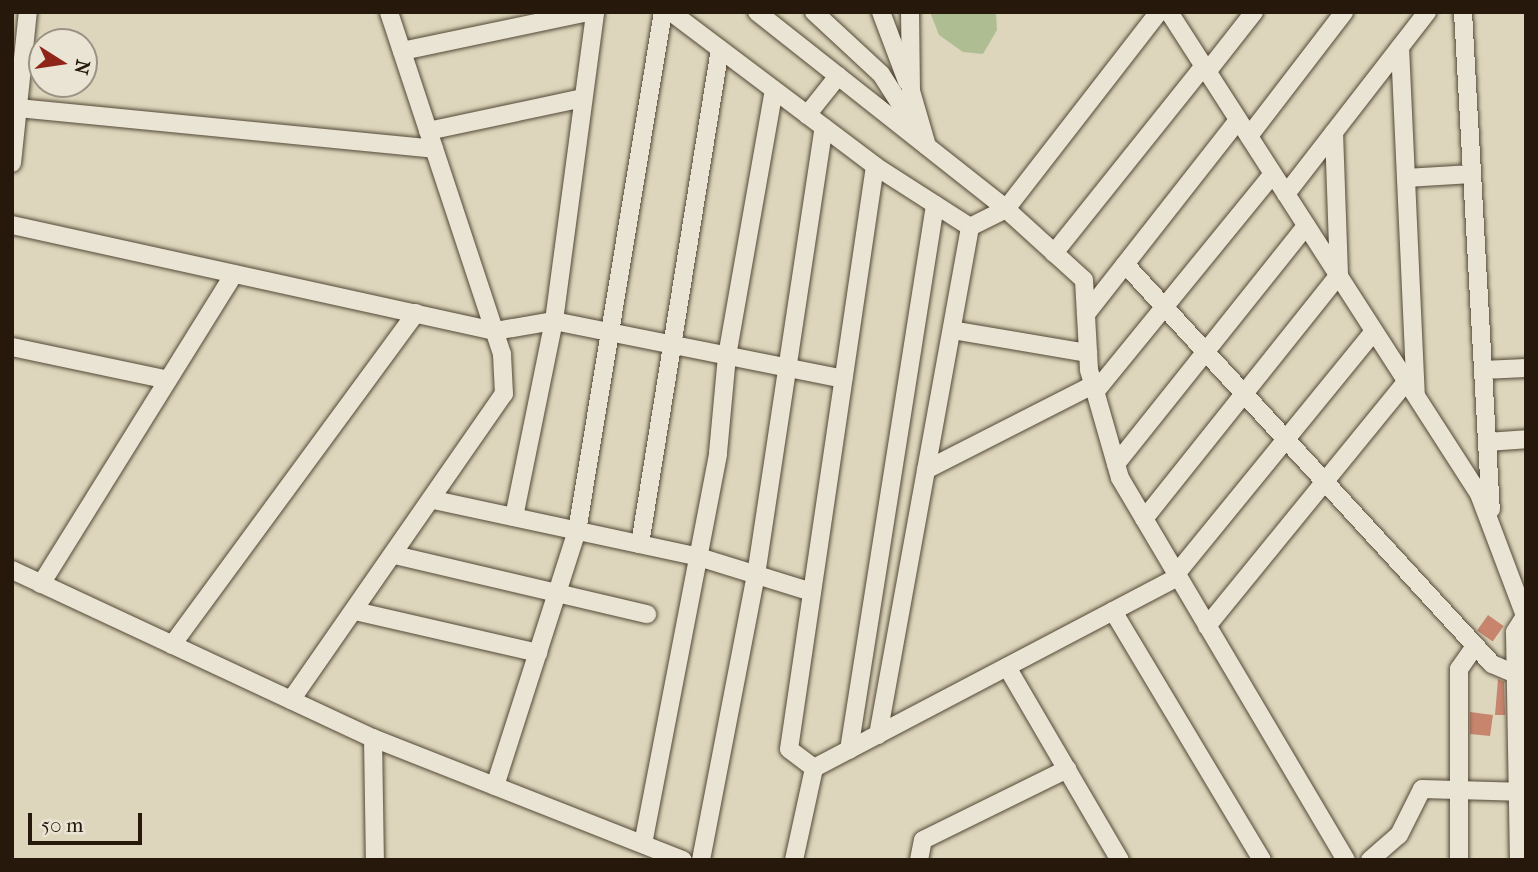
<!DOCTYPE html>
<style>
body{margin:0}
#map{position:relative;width:1538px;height:872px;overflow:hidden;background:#ddd6bc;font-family:"IM FELL French Canon",serif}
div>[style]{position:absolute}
.green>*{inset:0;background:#afbe92}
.building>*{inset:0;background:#c7856e;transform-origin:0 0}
.roads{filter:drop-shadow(0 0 2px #544836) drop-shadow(0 0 2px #544836)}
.minor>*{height:18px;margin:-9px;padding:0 9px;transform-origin:9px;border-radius:9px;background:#e9e4d3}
span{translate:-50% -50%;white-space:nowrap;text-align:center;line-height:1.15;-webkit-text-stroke:5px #e9e4d3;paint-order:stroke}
.frame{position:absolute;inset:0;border:14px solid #26180a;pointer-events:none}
.north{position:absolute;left:28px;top:28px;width:70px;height:70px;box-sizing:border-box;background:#e9e4d3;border:2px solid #9b9283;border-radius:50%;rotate:102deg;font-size:19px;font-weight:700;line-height:28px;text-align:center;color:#26180a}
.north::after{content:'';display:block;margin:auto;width:24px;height:32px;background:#8f2418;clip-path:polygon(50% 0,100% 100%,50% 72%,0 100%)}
.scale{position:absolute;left:28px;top:813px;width:114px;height:32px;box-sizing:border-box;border:4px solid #26180a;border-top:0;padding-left:9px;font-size:21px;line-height:24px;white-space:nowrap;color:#26180a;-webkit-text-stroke:5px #e9e4d3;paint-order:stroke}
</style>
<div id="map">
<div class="green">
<i style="clip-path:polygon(930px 12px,996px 12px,997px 30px,983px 54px,963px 52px,939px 35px)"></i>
</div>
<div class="building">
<i style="left:1488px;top:615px;width:19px;height:19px;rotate:35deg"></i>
<i style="clip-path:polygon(1498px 679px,1504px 682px,1505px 715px,1495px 715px)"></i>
<i style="clip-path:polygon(1470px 712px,1493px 715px,1490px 736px,1470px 734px)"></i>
</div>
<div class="roads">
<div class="minor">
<i style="left:671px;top:12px;width:256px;rotate:37deg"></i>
<i style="left:875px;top:166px;width:113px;rotate:32.7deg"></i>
<i style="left:757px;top:12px;width:318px;rotate:38.3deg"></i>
<i style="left:1006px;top:209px;width:105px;rotate:42.3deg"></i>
<i style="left:1084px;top:280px;width:90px;rotate:86.8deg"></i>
<i style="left:1089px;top:370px;width:112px;rotate:74deg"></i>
<i style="left:1120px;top:478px;width:444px;rotate:59.4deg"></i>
<i style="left:814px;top:12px;width:91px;rotate:42.8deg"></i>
<i style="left:881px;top:74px;width:85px;rotate:57.4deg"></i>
<i style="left:927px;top:146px;width:57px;rotate:-106.2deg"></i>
<i style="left:911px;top:91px;width:79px;rotate:-90.7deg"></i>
<i style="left:881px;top:12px;width:74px;rotate:69.4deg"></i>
<i style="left:1169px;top:12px;width:573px;rotate:57.25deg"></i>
<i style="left:1479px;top:494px;width:130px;rotate:69.3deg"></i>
<i style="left:1525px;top:616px;width:19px;rotate:122deg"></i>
<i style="left:1515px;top:632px;width:228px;rotate:89deg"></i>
<i style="left:1463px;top:12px;width:498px;rotate:86.8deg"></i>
<i style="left:1400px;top:47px;width:348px;rotate:87.4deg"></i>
<i style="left:402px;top:51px;width:190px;rotate:-11.8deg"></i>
<i style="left:1207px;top:72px;width:76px;rotate:-51.9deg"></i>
<i style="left:18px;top:108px;width:418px;rotate:5.6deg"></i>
<i style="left:807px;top:115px;width:50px;rotate:-51.5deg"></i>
<i style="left:428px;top:131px;width:158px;rotate:-12deg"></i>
<i style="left:1249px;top:136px;width:156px;rotate:-52.5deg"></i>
<i style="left:12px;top:163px;width:152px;rotate:-84deg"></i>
<i style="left:1406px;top:178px;width:66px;rotate:-3.5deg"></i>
<i style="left:1286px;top:194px;width:230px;rotate:-52.2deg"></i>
<i style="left:12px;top:225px;width:494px;rotate:12.4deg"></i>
<i style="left:495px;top:331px;width:60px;rotate:-9.6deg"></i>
<i style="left:554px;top:321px;width:295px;rotate:11.3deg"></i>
<i style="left:1054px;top:253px;width:240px;rotate:-51.3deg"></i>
<i style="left:1125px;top:264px;width:543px;rotate:47.46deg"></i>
<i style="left:1492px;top:664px;width:26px;rotate:23deg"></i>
<i style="left:1086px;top:314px;width:246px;rotate:-51.9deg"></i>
<i style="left:952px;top:330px;width:138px;rotate:9.6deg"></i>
<i style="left:12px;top:347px;width:159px;rotate:11.9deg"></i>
<i style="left:1483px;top:370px;width:43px;rotate:-2.7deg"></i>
<i style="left:1095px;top:392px;width:281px;rotate:-50.8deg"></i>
<i style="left:1487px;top:442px;width:39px;rotate:-4deg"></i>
<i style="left:1116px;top:464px;width:305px;rotate:-51.4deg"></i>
<i style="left:926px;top:470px;width:187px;rotate:-27deg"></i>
<i style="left:434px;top:500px;width:271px;rotate:12.1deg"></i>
<i style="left:699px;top:557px;width:118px;rotate:17.2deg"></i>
<i style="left:514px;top:517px;width:200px;rotate:-78.5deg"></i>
<i style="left:554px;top:321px;width:312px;rotate:-82.4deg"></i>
<i style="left:1144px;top:519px;width:312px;rotate:-51.4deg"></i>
<i style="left:1339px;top:275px;width:143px;rotate:-92deg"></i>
<i style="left:640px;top:544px;width:501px;rotate:-80.82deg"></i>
<i style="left:395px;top:555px;width:259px;rotate:13.2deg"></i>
<i style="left:12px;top:570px;width:398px;rotate:25deg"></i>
<i style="left:373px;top:738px;width:333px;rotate:21.5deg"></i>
<i style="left:1176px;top:574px;width:313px;rotate:-50.8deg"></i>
<i style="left:41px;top:584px;width:365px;rotate:-58.1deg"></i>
<i style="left:355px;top:611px;width:188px;rotate:12.9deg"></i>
<i style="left:1113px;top:611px;width:290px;rotate:59.1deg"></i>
<i style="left:1207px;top:626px;width:316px;rotate:-50.8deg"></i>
<i style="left:172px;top:645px;width:412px;rotate:-53.7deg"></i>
<i style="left:1007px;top:667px;width:224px;rotate:59.7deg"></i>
<i style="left:291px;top:700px;width:373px;rotate:-55.2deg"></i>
<i style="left:504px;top:394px;width:40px;rotate:-92.9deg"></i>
<i style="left:502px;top:354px;width:360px;rotate:-108.3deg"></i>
<i style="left:878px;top:735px;width:516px;rotate:-79.73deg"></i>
<i style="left:970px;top:227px;width:40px;rotate:-26.6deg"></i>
<i style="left:1006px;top:209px;width:249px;rotate:-52.2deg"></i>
<i style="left:373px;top:738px;width:122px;rotate:89.1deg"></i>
<i style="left:849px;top:750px;width:552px;rotate:-81.03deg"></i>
<i style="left:814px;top:768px;width:31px;rotate:-143deg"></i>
<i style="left:789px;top:749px;width:589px;rotate:-81.61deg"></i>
<i style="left:495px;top:786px;width:268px;rotate:-72.2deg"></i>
<i style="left:577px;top:531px;width:526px;rotate:-80.59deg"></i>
<i style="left:643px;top:844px;width:398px;rotate:-79.1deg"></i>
<i style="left:718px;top:453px;width:97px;rotate:-84.7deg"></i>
<i style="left:727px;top:356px;width:270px;rotate:-80deg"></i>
<i style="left:701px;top:860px;width:290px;rotate:-79.1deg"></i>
<i style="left:756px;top:575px;width:453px;rotate:-81.4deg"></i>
<i style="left:794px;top:860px;width:94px;rotate:-77.7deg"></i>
<i style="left:814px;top:768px;width:411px;rotate:-27.7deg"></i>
<i style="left:919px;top:860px;width:20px;rotate:-79deg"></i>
<i style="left:923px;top:840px;width:161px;rotate:-26.2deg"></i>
<i style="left:1370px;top:860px;width:38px;rotate:-41deg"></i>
<i style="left:1399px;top:835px;width:51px;rotate:-63.4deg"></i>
<i style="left:1422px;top:789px;width:104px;rotate:1.7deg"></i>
<i style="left:1459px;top:860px;width:191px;rotate:-90deg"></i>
<i style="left:1459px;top:669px;width:28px;rotate:-55deg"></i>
</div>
</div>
<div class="frame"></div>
<div class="north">N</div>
<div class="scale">50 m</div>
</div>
